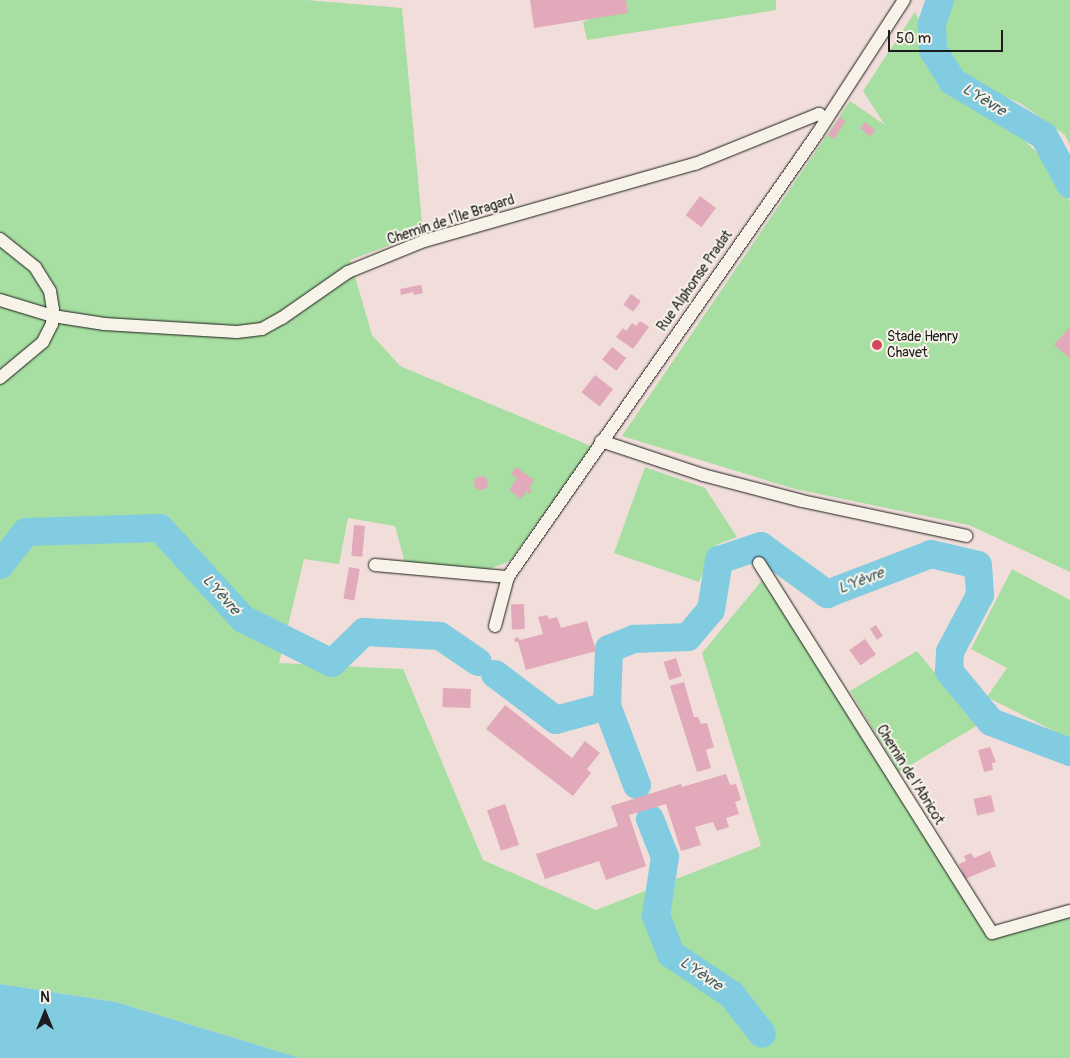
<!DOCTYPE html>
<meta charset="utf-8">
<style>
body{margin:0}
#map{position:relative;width:1070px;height:1058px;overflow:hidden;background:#f1ddda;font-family:Pangolin,sans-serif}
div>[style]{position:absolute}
.green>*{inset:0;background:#a7dea1}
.water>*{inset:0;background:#82cce2}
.river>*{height:28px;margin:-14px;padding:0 14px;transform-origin:14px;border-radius:14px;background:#82cce2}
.building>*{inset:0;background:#e2a9ba;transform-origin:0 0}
.round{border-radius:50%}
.roads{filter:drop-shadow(0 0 1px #1c1c1c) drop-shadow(0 0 1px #1c1c1c)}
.street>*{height:12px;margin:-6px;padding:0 6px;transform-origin:6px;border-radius:6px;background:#f7f3e8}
.dots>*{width:14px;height:14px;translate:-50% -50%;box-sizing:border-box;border:2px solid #f7f3e8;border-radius:50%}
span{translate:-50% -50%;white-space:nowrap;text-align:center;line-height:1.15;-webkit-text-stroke:4px #f7f3e8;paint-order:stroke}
.street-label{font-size:14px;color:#1c1c1c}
.poi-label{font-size:14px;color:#1c1c1c}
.left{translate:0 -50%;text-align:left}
.water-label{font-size:15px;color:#405a61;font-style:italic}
.north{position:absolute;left:20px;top:988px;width:50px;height:50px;-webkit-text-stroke:4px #f7f3e8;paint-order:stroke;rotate:0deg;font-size:14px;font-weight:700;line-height:20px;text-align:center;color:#1c1c1c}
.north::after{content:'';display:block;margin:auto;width:18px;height:22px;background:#1c1c1c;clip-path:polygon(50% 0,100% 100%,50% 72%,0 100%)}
.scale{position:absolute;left:888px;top:30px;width:115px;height:22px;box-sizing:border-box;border:2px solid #1c1c1c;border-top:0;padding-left:6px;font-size:15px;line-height:18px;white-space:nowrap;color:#1c1c1c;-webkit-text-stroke:4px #f7f3e8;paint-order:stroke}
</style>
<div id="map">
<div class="green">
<i style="clip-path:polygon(0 0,306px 0,402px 8px,423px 233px,350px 260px,372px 335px,400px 366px,593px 447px,510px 561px,479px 573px,405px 563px,395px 526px,348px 518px,339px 564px,304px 559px,279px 663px,403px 669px,483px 860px,596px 910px,761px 846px,702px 653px,769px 572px,991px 931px,1070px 907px,1070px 1058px,300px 1058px,116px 1002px,0 984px)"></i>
<i style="clip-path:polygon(624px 0,776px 0,776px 10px,587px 40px,583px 22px)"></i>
<i style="clip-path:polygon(954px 0,1070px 0,1070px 145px,1065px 135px,1020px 103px,959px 77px,949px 61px,943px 28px)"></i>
<i style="clip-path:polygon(915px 12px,946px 82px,1007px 124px,1050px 165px,1070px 202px,1070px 572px,969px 525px,795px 489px,622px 436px,850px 101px,885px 125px,863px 91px)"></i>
<i style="clip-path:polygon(645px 467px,705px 488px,737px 537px,716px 545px,699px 582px,614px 553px)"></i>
<i style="clip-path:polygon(1012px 569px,1070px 600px,1070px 739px,987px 697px,1007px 668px,971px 649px)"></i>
<i style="clip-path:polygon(917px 651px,978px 725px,899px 772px,850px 691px)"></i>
</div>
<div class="water">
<i style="clip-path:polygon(0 984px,116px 1002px,300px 1058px,0 1058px)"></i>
</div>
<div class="river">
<i style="left:940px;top:0;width:24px;rotate:109deg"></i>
<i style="left:932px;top:23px;width:27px;rotate:88deg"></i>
<i style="left:933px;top:50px;width:36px;rotate:58deg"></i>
<i style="left:952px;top:81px;width:107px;rotate:30.9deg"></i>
<i style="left:1044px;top:136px;width:55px;rotate:61.6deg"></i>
<i style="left:0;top:565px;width:42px;rotate:-51.8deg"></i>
<i style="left:26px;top:532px;width:134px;rotate:-1.7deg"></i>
<i style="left:160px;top:528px;width:123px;rotate:47.6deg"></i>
<i style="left:243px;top:619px;width:99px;rotate:26.3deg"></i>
<i style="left:332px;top:663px;width:45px;rotate:-44.1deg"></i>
<i style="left:364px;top:632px;width:76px;rotate:3deg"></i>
<i style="left:440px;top:636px;width:46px;rotate:34.4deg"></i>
<i style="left:495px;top:674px;width:76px;rotate:37deg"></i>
<i style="left:556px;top:720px;width:53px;rotate:-15.4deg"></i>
<i style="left:637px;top:785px;width:85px;rotate:-110.8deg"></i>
<i style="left:607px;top:706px;width:57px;rotate:-88deg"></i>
<i style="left:609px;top:649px;width:27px;rotate:-22deg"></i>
<i style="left:634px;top:639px;width:54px;rotate:-2.1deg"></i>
<i style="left:688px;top:637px;width:35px;rotate:-50deg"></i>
<i style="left:711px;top:610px;width:51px;rotate:-80.9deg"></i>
<i style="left:719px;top:560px;width:44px;rotate:-18.4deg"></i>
<i style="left:761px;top:546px;width:82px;rotate:36deg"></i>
<i style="left:827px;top:594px;width:111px;rotate:-21deg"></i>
<i style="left:931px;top:554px;width:48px;rotate:13.2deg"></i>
<i style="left:978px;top:565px;width:30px;rotate:86deg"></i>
<i style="left:980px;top:595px;width:64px;rotate:117.8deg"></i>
<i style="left:950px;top:652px;width:19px;rotate:93deg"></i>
<i style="left:949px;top:671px;width:66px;rotate:50.5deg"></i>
<i style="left:991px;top:722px;width:85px;rotate:20.8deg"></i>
<i style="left:650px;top:819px;width:41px;rotate:68.5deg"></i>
<i style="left:665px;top:857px;width:60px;rotate:98.7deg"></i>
<i style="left:656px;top:916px;width:41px;rotate:68.5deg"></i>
<i style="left:671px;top:954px;width:73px;rotate:33.9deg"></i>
<i style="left:732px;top:995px;width:49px;rotate:52.4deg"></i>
</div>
<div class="building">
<i style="clip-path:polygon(530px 0,626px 0,628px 13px,534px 28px)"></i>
<i style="left:840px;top:117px;width:7px;height:22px;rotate:34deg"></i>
<i style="left:865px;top:122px;width:13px;height:8px;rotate:39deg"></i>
<i style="left:700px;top:196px;width:20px;height:24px;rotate:37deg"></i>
<i style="clip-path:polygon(421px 285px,423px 293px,414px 295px,413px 292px,401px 295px,400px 289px)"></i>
<i style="left:631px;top:294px;width:12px;height:13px;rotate:35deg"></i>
<i style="clip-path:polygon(640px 321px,649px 327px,633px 349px,616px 337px,623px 328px,626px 331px,632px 323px,636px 326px)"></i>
<i style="clip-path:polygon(1070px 327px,1070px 358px,1054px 345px)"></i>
<i style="left:612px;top:347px;width:18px;height:16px;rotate:38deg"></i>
<i style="left:595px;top:375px;width:23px;height:22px;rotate:38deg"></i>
<i style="clip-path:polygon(516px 467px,534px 480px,529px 488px,532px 491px,530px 494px,527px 491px,521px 499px,509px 490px,517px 478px,511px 474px)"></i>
<i class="round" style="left:474px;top:476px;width:14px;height:14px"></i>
<i style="left:354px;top:525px;width:11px;height:31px;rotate:5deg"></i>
<i style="left:349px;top:567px;width:11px;height:32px;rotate:10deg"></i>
<i style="left:524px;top:604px;width:25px;height:13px;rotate:88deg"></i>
<i style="clip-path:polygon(547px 615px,549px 619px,557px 617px,561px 628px,587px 621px,596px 651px,526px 670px,518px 642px,515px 642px,514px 639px,518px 637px,520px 640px,543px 634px,538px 617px)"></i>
<i style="left:876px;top:625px;width:13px;height:7px;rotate:58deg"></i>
<i style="left:865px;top:639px;width:19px;height:19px;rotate:55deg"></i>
<i style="left:676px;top:658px;width:19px;height:13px;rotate:72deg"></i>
<i style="clip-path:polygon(684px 682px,694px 717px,698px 717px,701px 724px,707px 723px,714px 747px,706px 750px,711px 768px,697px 772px,670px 686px)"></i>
<i style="left:443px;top:688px;width:28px;height:19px;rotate:2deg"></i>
<i style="clip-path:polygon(505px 705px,572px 758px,585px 741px,600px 753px,587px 769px,591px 773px,573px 796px,486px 729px)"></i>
<i style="clip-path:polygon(990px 747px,996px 762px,992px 763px,993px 770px,984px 772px,978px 750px)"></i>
<i style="clip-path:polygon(726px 774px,730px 785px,736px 784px,741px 800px,735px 802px,739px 814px,726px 818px,729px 827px,717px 831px,713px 822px,695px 827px,701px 845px,681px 851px,666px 804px,629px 815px,646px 866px,606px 880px,599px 861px,545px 879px,536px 854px,618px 826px,611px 806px,681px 784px,682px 787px)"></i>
<i style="left:991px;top:795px;width:17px;height:18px;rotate:77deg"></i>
<i style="left:505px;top:804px;width:43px;height:19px;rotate:71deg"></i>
<i style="clip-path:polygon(990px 851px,996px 866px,965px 879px,959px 864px,966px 861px,964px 856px,971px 853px,974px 858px)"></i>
</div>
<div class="roads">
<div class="street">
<i style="left:0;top:239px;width:45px;rotate:38.7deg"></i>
<i style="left:35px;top:267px;width:28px;rotate:58deg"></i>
<i style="left:50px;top:291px;width:18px;rotate:81deg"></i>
<i style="left:53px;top:309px;width:15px;rotate:94deg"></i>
<i style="left:52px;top:324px;width:20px;rotate:117deg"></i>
<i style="left:43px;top:342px;width:56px;rotate:140.1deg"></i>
<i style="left:0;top:300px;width:55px;rotate:16.8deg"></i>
<i style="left:53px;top:316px;width:52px;rotate:8.9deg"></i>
<i style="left:104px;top:324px;width:133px;rotate:3.4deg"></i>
<i style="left:237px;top:332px;width:25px;rotate:-7deg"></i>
<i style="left:262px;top:329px;width:23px;rotate:-29deg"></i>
<i style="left:282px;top:318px;width:80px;rotate:-34.9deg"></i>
<i style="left:348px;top:272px;width:82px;rotate:-22.2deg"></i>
<i style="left:424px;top:241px;width:282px;rotate:-15.9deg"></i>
<i style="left:695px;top:164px;width:134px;rotate:-22deg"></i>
<i style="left:819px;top:114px;width:9px;rotate:36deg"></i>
<i style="left:601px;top:441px;width:108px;rotate:18.4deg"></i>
<i style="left:703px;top:475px;width:102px;rotate:14.7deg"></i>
<i style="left:802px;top:501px;width:168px;rotate:12deg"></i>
<i style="left:759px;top:563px;width:437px;rotate:57.8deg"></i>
<i style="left:992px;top:933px;width:81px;rotate:-15.8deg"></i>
<i style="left:375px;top:565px;width:134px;rotate:5.2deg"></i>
<i style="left:495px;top:626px;width:51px;rotate:-75.1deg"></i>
<i style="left:508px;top:577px;width:540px;rotate:-55.1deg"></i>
<i style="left:817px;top:134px;width:160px;rotate:-57deg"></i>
</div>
</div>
<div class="dots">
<i style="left:877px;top:345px;background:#d1495b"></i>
</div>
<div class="street-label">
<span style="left:451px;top:220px;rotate:-18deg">Chemin de l'Île Bragard</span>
<span style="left:695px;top:281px;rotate:-55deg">Rue Alphonse Pradat</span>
<span style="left:910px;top:775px;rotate:58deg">Chemin de l'Abricot</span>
</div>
<div class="poi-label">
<span class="left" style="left:887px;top:345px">Stade Henry<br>Chavet</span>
</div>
<div class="water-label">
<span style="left:984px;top:100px;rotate:31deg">L'Yèvre</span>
<span style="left:861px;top:581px;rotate:-21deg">L'Yèvre</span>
<span style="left:221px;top:595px;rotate:48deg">L'Yèvre</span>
<span style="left:701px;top:974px;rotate:34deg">L'Yèvre</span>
</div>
<div class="north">N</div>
<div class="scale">50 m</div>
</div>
